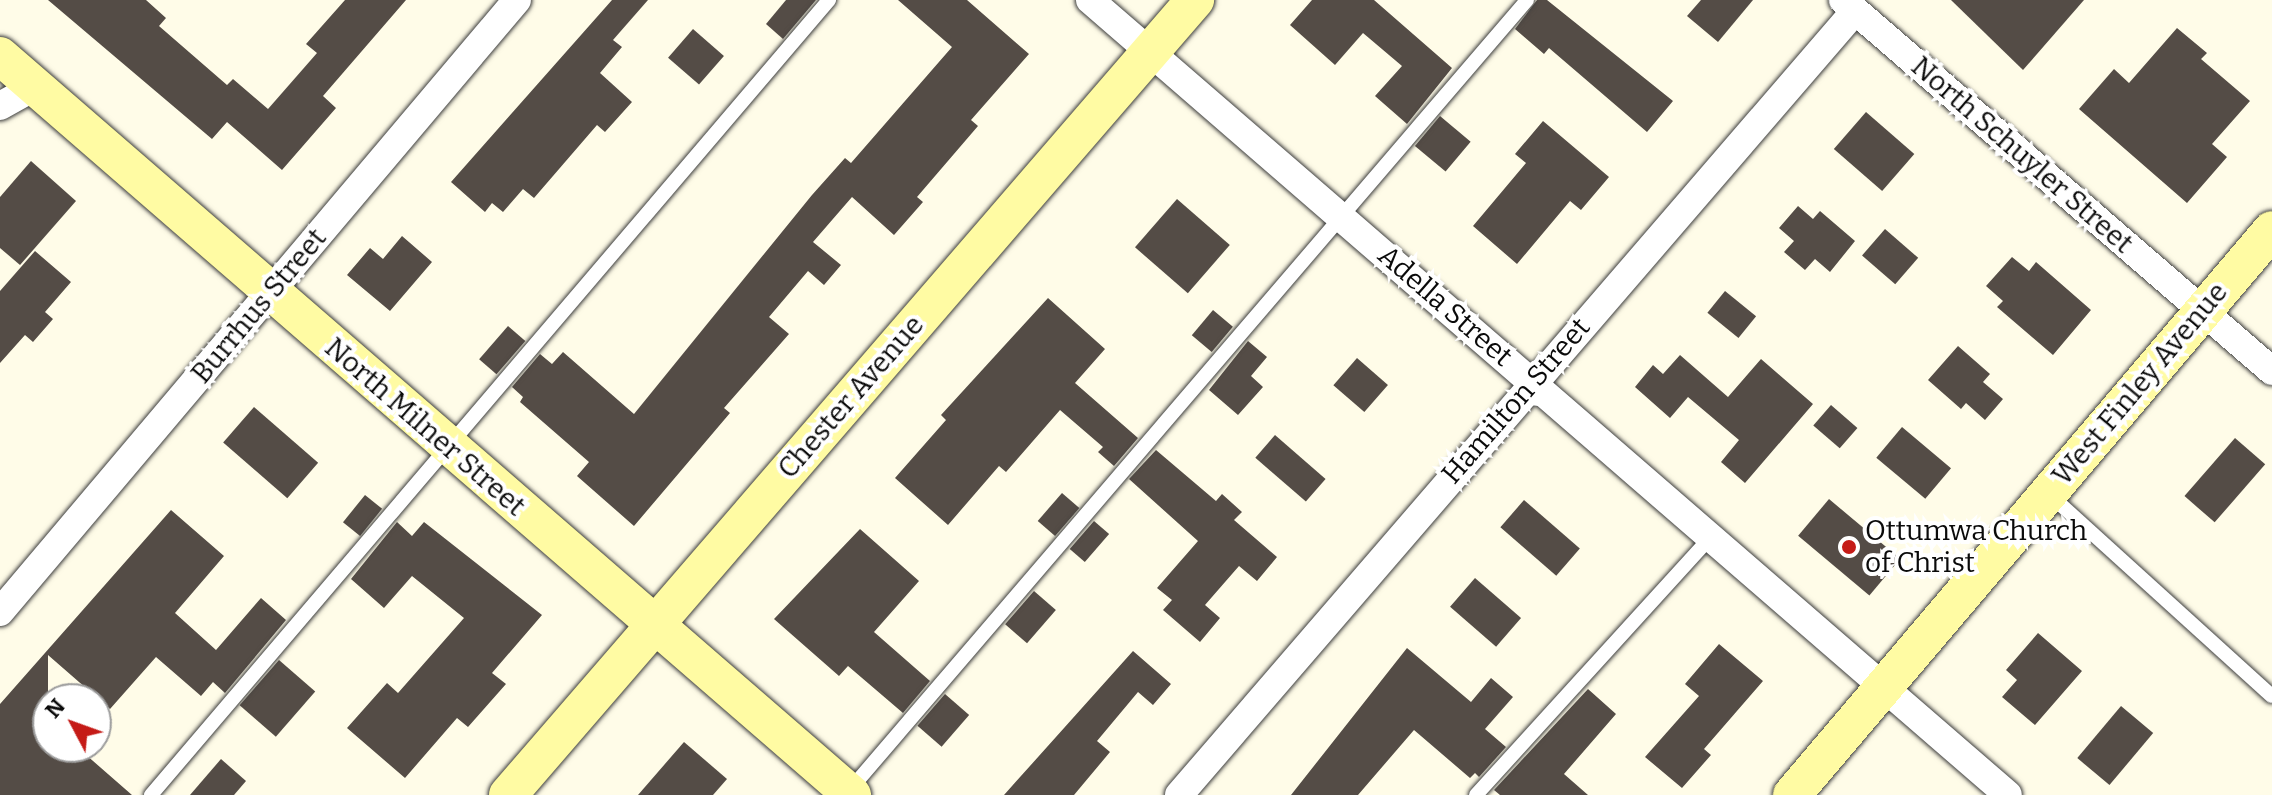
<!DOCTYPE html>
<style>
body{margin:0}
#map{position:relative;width:2272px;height:795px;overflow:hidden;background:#fffce8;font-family:Bitter,serif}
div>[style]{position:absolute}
.building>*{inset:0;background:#544c46;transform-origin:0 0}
.roads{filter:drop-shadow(0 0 2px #3d3d3d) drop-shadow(0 0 2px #3d3d3d)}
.lane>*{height:14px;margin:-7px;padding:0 7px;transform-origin:7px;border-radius:7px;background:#fff}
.street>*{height:28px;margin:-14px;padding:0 14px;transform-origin:14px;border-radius:14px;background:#fff}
.secondary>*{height:38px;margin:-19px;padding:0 19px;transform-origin:19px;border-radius:19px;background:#fffba3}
.dots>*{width:22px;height:22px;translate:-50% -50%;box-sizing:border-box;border:4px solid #fff;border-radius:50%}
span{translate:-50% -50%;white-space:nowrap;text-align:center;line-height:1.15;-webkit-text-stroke:8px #fff;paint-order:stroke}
.street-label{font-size:28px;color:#0a0a0a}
.poi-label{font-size:28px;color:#0a0a0a}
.left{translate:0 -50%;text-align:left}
.north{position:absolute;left:32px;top:683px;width:80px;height:80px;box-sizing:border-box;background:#fff;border:2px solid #9d9d9d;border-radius:50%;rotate:311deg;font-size:22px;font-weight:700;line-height:32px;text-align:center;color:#0a0a0a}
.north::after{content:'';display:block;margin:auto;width:28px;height:36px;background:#c51b17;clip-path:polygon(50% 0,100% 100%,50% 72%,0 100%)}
</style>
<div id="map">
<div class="building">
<i style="clip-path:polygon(48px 0,146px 0,166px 18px,159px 26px,227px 85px,233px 79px,268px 109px,317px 53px,306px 44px,345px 0,406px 0,323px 96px,336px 108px,282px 170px,227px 122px,212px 139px)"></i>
<i style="clip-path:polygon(612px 0,648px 0,613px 40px,622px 47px,600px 73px,632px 102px,605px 132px,597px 125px,534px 198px,523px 189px,503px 212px,492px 203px,485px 212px,451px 182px)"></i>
<i style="clip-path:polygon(786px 0,816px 0,783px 39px,766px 24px)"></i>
<i style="clip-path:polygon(898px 0,967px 0,1029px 54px,971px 120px,978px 126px,917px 197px,923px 202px,894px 235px,852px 197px,813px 242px,841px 265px,824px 285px,808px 271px,769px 317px,789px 334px,724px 408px,730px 413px,634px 526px,577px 476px,589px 462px,520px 402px,523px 397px,512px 387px,540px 354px,552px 364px,563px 352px,634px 414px,812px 195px,845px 158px,851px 163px,952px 47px)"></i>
<i style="clip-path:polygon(1312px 0,1374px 0,1452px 68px,1407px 124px,1375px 96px,1402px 66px,1363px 33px,1335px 65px,1290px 25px)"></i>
<i style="clip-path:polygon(1537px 0,1547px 0,1673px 101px,1647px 132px,1549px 48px,1544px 54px,1515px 29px)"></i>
<i style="clip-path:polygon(1701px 0,1753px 0,1718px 42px,1687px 16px)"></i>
<i style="clip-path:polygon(1951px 0,2084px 0,2023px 70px)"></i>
<i style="clip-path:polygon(2177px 28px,2207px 53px,2201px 59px,2250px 101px,2212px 144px,2227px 157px,2187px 203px,2079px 109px,2114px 69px,2129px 83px)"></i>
<i style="left:693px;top:29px;width:41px;height:38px;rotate:41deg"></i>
<i style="left:1866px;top:112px;width:64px;height:49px;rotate:41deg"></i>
<i style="left:1440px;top:116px;width:40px;height:39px;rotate:40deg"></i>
<i style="clip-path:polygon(1543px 121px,1609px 177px,1581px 210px,1570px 201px,1517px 264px,1473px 226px,1526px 163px,1515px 154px)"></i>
<i style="clip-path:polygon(31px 161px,76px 201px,20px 265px,0 248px,0 197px)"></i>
<i style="left:1177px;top:199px;width:70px;height:64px;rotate:41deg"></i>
<i style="clip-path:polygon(1798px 206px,1813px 219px,1820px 211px,1855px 241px,1830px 272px,1815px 259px,1805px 270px,1784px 252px,1794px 241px,1779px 228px)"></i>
<i style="left:1885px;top:229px;width:44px;height:35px;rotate:41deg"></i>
<i style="clip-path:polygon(402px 236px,432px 262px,390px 311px,347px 275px,370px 248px,383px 259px)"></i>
<i style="clip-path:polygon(35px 251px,71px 282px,45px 312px,53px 319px,33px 342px,25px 335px,0 363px,0 291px)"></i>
<i style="clip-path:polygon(2012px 257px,2029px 271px,2036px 262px,2091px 310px,2053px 355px,1997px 307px,2003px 301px,1986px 286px)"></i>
<i style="left:1725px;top:291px;width:40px;height:28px;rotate:39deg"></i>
<i style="clip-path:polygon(1048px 298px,1105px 349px,1075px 383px,1138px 438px,1114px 466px,1098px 452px,1103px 447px,1060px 410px,1006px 472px,999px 466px,948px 525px,895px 478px,946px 420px,941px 415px)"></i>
<i style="left:1213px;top:310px;width:26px;height:33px;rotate:40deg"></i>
<i style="left:508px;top:326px;width:23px;height:44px;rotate:41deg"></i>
<i style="clip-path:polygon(1248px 341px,1267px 357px,1251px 376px,1263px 387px,1238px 415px,1209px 390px)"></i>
<i style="clip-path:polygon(1958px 346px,1990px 374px,1983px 382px,2003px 399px,1985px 420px,1966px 403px,1961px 409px,1928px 380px)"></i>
<i style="clip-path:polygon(1680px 355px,1728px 397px,1761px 359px,1813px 404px,1745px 483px,1721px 462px,1739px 440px,1688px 397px,1670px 418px,1635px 387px,1653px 365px,1663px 374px)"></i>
<i style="left:1357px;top:358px;width:41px;height:36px;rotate:41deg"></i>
<i style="left:1831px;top:405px;width:35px;height:27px;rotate:41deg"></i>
<i style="left:254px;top:407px;width:85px;height:47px;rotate:41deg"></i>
<i style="left:1902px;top:427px;width:64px;height:40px;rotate:40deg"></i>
<i style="left:1275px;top:435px;width:67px;height:30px;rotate:41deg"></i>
<i style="left:2235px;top:438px;width:40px;height:77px;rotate:41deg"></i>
<i style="clip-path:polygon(1156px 450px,1216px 501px,1222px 494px,1242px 512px,1234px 520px,1277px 557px,1257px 581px,1239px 566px,1205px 605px,1220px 618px,1200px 642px,1163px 610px,1172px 600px,1157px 588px,1198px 541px,1129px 479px)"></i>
<i style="left:1062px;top:493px;width:23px;height:37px;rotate:41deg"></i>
<i style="left:365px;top:495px;width:22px;height:35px;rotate:39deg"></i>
<i style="left:1829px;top:499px;width:93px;height:48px;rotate:40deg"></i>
<i style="left:1524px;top:500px;width:74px;height:36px;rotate:41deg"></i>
<i style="clip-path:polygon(171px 510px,224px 556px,175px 613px,216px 650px,261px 598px,286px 620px,225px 693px,213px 682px,201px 696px,156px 657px,110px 709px,48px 655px,48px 747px,77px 747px,132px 795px,0 795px,0 704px)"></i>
<i style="left:1094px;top:521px;width:20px;height:37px;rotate:41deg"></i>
<i style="clip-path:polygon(397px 522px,412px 536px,424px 522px,542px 615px,492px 673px,506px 684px,468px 727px,457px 718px,405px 778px,347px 728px,387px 683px,398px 693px,464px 618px,412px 576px,384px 608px,351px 579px)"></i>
<i style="clip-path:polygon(860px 529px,919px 581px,874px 632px,930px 681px,903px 713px,848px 666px,839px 676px,774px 619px)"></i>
<i style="left:1475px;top:578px;width:61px;height:38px;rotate:41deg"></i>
<i style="left:1034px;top:591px;width:29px;height:44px;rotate:41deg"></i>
<i style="clip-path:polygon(2038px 633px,2082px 671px,2035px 725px,2002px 697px,2017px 680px,2006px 670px)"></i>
<i style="clip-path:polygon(1719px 644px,1763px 681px,1704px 749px,1711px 755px,1682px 788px,1645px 757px,1699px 696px,1685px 684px)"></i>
<i style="clip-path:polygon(1407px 648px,1471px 702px,1491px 678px,1513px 697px,1485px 729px,1506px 747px,1479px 777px,1475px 773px,1470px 778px,1414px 730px,1358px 795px,1291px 795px)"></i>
<i style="clip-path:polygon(1133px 651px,1171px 684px,1153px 705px,1138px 692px,1097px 741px,1110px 752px,1074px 795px,1004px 795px)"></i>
<i style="left:279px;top:660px;width:48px;height:60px;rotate:41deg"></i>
<i style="clip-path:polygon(1588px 689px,1616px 714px,1564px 774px,1588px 795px,1500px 795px,1494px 790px)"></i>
<i style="left:945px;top:694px;width:32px;height:42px;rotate:41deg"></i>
<i style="left:2121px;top:706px;width:42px;height:68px;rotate:40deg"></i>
<i style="clip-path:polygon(684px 742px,727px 779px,713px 795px,638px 795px)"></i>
<i style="clip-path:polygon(221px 759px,246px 781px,234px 795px,190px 795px)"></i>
</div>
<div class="roads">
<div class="lane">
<i style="left:2050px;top:495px;width:299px;rotate:42.2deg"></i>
<i style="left:848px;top:792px;width:1043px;rotate:-49.39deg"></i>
<i style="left:151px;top:795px;width:1045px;rotate:-49.54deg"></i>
<i style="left:1476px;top:795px;width:348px;rotate:-47.7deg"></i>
</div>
<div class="street">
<i style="left:1090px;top:0;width:1214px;rotate:40.89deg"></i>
<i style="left:1843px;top:0;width:567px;rotate:40.85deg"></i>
<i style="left:0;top:106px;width:41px;rotate:-29.1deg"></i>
<i style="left:0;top:612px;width:801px;rotate:-49.81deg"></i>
<i style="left:1179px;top:795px;width:1035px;rotate:-49.23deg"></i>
</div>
<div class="secondary">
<i style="left:0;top:56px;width:1128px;rotate:40.94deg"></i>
<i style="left:508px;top:795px;width:1051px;rotate:-49.17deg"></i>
<i style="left:1792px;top:795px;width:741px;rotate:-49.65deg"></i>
</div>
</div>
<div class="dots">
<i style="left:1849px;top:547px;background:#c51b17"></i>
</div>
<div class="street-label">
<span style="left:2022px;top:155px;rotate:41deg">North Schuyler Street</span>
<span style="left:259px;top:306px;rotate:-50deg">Burrhus Street</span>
<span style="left:1445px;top:306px;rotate:41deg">Adella Street</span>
<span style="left:2140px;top:384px;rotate:-50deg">West Finley Avenue</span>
<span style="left:851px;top:397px;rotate:-49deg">Chester Avenue</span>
<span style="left:1516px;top:401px;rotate:-49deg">Hamilton Street</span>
<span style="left:425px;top:427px;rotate:41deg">North Milner Street</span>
</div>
<div class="poi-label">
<span class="left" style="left:1865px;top:547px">Ottumwa Church<br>of Christ</span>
</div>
<div class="north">N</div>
</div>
